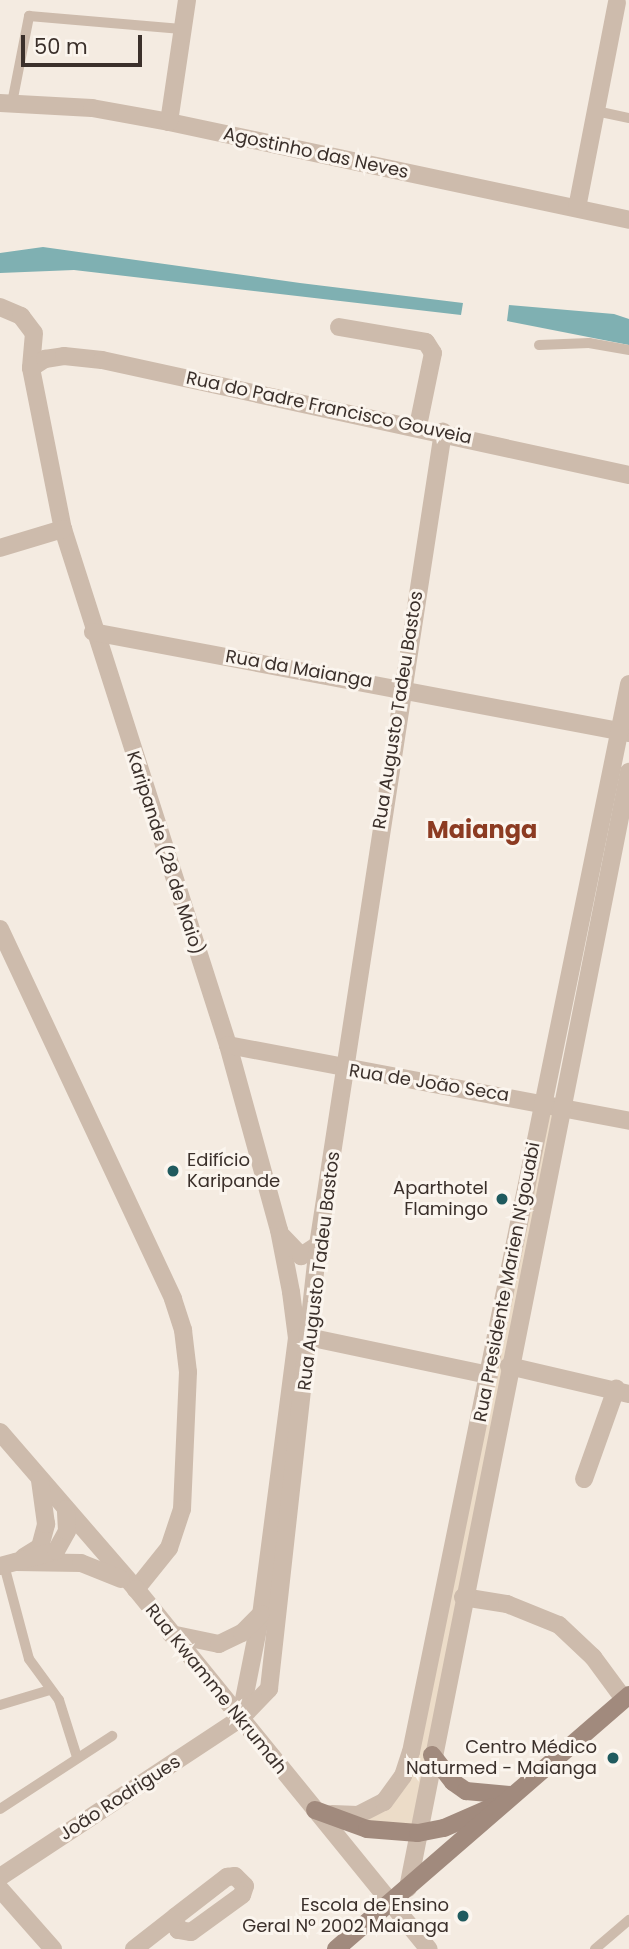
<!DOCTYPE html>
<meta charset="utf-8">
<style>
body{margin:0}
#map{position:relative;width:629px;height:1949px;overflow:hidden;background:#f4ebe1;font-family:Poppins,sans-serif}
div>[style]{position:absolute}
.plaza>*{inset:0;background:#ecdcc8}
.water>*{inset:0;background:#7fb0b2}
.service>*{height:10px;margin:-5px;padding:0 5px;transform-origin:5px;border-radius:5px;background:#cdbbac}
.minor>*{height:18px;margin:-9px;padding:0 9px;transform-origin:9px;border-radius:9px;background:#cdbbac}
.tertiary>*{height:18px;margin:-9px;padding:0 9px;transform-origin:9px;border-radius:9px;background:#cdbbac}
.secondary>*{height:18px;margin:-9px;padding:0 9px;transform-origin:9px;border-radius:9px;background:#a18a7d}
.dots>*{width:19px;height:19px;translate:-50% -50%;box-sizing:border-box;border:4px solid #fbf5ee;border-radius:50%}
span{translate:-50% -50%;white-space:nowrap;text-align:center;line-height:1.15;-webkit-text-stroke:6px #fbf5ee;paint-order:stroke}
.street-label{font-size:18px;color:#3b302b}
.poi-label{font-size:18px;color:#3b302b}
.left{translate:0 -50%;text-align:left}
.right{translate:-100% -50%;text-align:right}
.district-label{font-size:24px;color:#8c3b22;font-weight:700}
.scale{position:absolute;left:21px;top:35px;width:121px;height:32px;box-sizing:border-box;border:4px solid #3b302b;border-top:0;padding-left:9px;font-size:21px;line-height:24px;white-space:nowrap;color:#3b302b;-webkit-text-stroke:5px #fbf5ee;paint-order:stroke}
</style>
<div id="map">
<div class="plaza">
<i style="clip-path:polygon(546px 1113px,556px 1115px,413px 1828px,362px 1821px,399px 1795px)"></i>
</div>
<div class="water">
<i style="clip-path:polygon(43px 247px,300px 283px,463px 303px,461px 315px,74px 270px,0 273px,0 253px)"></i>
<i style="clip-path:polygon(509px 305px,614px 314px,629px 319px,629px 345px,507px 321px)"></i>
</div>
<div class="service">
<i style="left:12px;top:103px;width:89px;rotate:-78.9deg"></i>
<i style="left:29px;top:16px;width:153px;rotate:4.9deg"></i>
<i style="left:596px;top:111px;width:34px;rotate:12deg"></i>
<i style="left:539px;top:345px;width:50px;rotate:-2.3deg"></i>
<i style="left:589px;top:343px;width:41px;rotate:9.9deg"></i>
<i style="left:4px;top:1565px;width:97px;rotate:75.1deg"></i>
<i style="left:29px;top:1659px;width:51px;rotate:53.8deg"></i>
<i style="left:59px;top:1700px;width:60px;rotate:72.5deg"></i>
<i style="left:0;top:1705px;width:52px;rotate:-16.7deg"></i>
<i style="left:0;top:1809px;width:134px;rotate:-33.1deg"></i>
<i style="left:595px;top:1949px;width:45px;rotate:-40.5deg"></i>
</div>
<div class="minor">
<i style="left:0;top:103px;width:92px;rotate:3.1deg"></i>
<i style="left:92px;top:108px;width:78px;rotate:10.3deg"></i>
<i style="left:169px;top:122px;width:470px;rotate:12deg"></i>
<i style="left:169px;top:122px;width:123px;rotate:-81.6deg"></i>
<i style="left:577px;top:208px;width:209px;rotate:-79deg"></i>
<i style="left:0;top:307px;width:23px;rotate:23deg"></i>
<i style="left:21px;top:316px;width:21px;rotate:53deg"></i>
<i style="left:34px;top:333px;width:35px;rotate:95deg"></i>
<i style="left:31px;top:368px;width:164px;rotate:78.8deg"></i>
<i style="left:63px;top:529px;width:542px;rotate:72.27deg"></i>
<i style="left:228px;top:1045px;width:192px;rotate:74.6deg"></i>
<i style="left:279px;top:1230px;width:63px;rotate:79deg"></i>
<i style="left:291px;top:1292px;width:46px;rotate:82.6deg"></i>
<i style="left:297px;top:1338px;width:278px;rotate:97.4deg"></i>
<i style="left:261px;top:1614px;width:107px;rotate:101.3deg"></i>
<i style="left:339px;top:327px;width:88px;rotate:9.8deg"></i>
<i style="left:426px;top:342px;width:13px;rotate:58deg"></i>
<i style="left:433px;top:353px;width:75px;rotate:101.6deg"></i>
<i style="left:31px;top:368px;width:17px;rotate:-33deg"></i>
<i style="left:45px;top:359px;width:19px;rotate:-9deg"></i>
<i style="left:64px;top:356px;width:38px;rotate:6deg"></i>
<i style="left:102px;top:360px;width:539px;rotate:12.31deg"></i>
<i style="left:0;top:548px;width:66px;rotate:-16.8deg"></i>
<i style="left:93px;top:632px;width:545px;rotate:10.67deg"></i>
<i style="left:0;top:929px;width:408px;rotate:64.9deg"></i>
<i style="left:173px;top:1299px;width:33px;rotate:72deg"></i>
<i style="left:183px;top:1330px;width:42px;rotate:83.2deg"></i>
<i style="left:188px;top:1372px;width:137px;rotate:92.5deg"></i>
<i style="left:182px;top:1509px;width:41px;rotate:108.4deg"></i>
<i style="left:169px;top:1548px;width:53px;rotate:128.8deg"></i>
<i style="left:228px;top:1045px;width:408px;rotate:10.7deg"></i>
<i style="left:282px;top:1236px;width:28px;rotate:46deg"></i>
<i style="left:301px;top:1256px;width:20px;rotate:-33deg"></i>
<i style="left:308px;top:1337px;width:185px;rotate:11.9deg"></i>
<i style="left:509px;top:1366px;width:123px;rotate:13.1deg"></i>
<i style="left:584px;top:1479px;width:96px;rotate:-70.4deg"></i>
<i style="left:463px;top:1597px;width:45px;rotate:9deg"></i>
<i style="left:507px;top:1604px;width:56px;rotate:22deg"></i>
<i style="left:559px;top:1625px;width:47px;rotate:43.3deg"></i>
<i style="left:593px;top:1657px;width:52px;rotate:53.6deg"></i>
<i style="left:235px;top:1876px;width:14px;rotate:45deg"></i>
<i style="left:245px;top:1886px;width:9px;rotate:108deg"></i>
<i style="left:242px;top:1895px;width:63px;rotate:144deg"></i>
<i style="left:191px;top:1932px;width:13px;rotate:-171deg"></i>
<i style="left:178px;top:1930px;width:13px;rotate:-103deg"></i>
<i style="left:175px;top:1917px;width:66px;rotate:-37.6deg"></i>
<i style="left:227px;top:1877px;width:8px;rotate:-7deg"></i>
<i style="left:0;top:1877px;width:287px;rotate:-33.4deg"></i>
<i style="left:240px;top:1719px;width:42px;rotate:-46deg"></i>
<i style="left:269px;top:1689px;width:447px;rotate:-83.7deg"></i>
<i style="left:318px;top:1245px;width:823px;rotate:-81.26deg"></i>
<i style="left:0;top:1889px;width:80px;rotate:48.5deg"></i>
<i style="left:134px;top:1949px;width:52px;rotate:-38deg"></i>
</div>
<div class="tertiary">
<i style="left:0;top:1432px;width:208px;rotate:49.1deg"></i>
<i style="left:136px;top:1589px;width:464px;rotate:50.9deg"></i>
<i style="left:24px;top:1557px;width:19px;rotate:-32deg"></i>
<i style="left:40px;top:1547px;width:24px;rotate:-75deg"></i>
<i style="left:46px;top:1524px;width:44px;rotate:-97.8deg"></i>
<i style="left:16px;top:1562px;width:65px;rotate:0.9deg"></i>
<i style="left:81px;top:1563px;width:43px;rotate:21.8deg"></i>
<i style="left:0;top:1566px;width:58px;rotate:-15deg"></i>
<i style="left:56px;top:1551px;width:23px;rotate:-61deg"></i>
<i style="left:67px;top:1531px;width:22px;rotate:-93deg"></i>
<i style="left:171px;top:1634px;width:49px;rotate:11.8deg"></i>
<i style="left:219px;top:1644px;width:25px;rotate:-26deg"></i>
<i style="left:242px;top:1633px;width:27px;rotate:-45deg"></i>
<i style="left:332px;top:1814px;width:26px;rotate:2deg"></i>
<i style="left:358px;top:1815px;width:29px;rotate:-27deg"></i>
<i style="left:384px;top:1802px;width:32px;rotate:-54deg"></i>
<i style="left:403px;top:1776px;width:25px;rotate:-72deg"></i>
<i style="left:411px;top:1752px;width:1090px;rotate:-78.46deg"></i>
<i style="left:408px;top:1888px;width:1138px;rotate:-78.8deg"></i>
</div>
<div class="secondary">
<i style="left:432px;top:1755px;width:34px;rotate:52deg"></i>
<i style="left:453px;top:1782px;width:16px;rotate:35deg"></i>
<i style="left:466px;top:1791px;width:44px;rotate:5.2deg"></i>
<i style="left:315px;top:1810px;width:55px;rotate:20.1deg"></i>
<i style="left:367px;top:1829px;width:51px;rotate:4.5deg"></i>
<i style="left:418px;top:1833px;width:26px;rotate:-11deg"></i>
<i style="left:444px;top:1828px;width:52px;rotate:-23.6deg"></i>
<i style="left:336px;top:1949px;width:388px;rotate:-40.9deg"></i>
</div>
<div class="dots">
<i style="left:173px;top:1171px;background:#1f5a5e"></i>
<i style="left:502px;top:1199px;background:#1f5a5e"></i>
<i style="left:613px;top:1758px;background:#1f5a5e"></i>
<i style="left:463px;top:1916px;background:#1f5a5e"></i>
</div>
<div class="street-label">
<span style="left:316px;top:153px;rotate:12deg">Agostinho das Neves</span>
<span style="left:329px;top:408px;rotate:12deg">Rua do Padre Francisco Gouveia</span>
<span style="left:299px;top:669px;rotate:10deg">Rua da Maianga</span>
<span style="left:398px;top:710px;rotate:-81deg">Rua Augusto Tadeu Bastos</span>
<span style="left:165px;top:853px;rotate:72deg">Karipande (28 de Maio)</span>
<span style="left:429px;top:1083px;rotate:9deg">Rua de João Seca</span>
<span style="left:319px;top:1271px;rotate:-83deg">Rua Augusto Tadeu Bastos</span>
<span style="left:507px;top:1282px;rotate:-79deg">Rua Presidente Marien N'gouabi</span>
<span style="left:216px;top:1689px;rotate:51deg">Rua Kwamme Nkrumah</span>
<span style="left:120px;top:1798px;rotate:-33deg">João Rodrigues</span>
</div>
<div class="poi-label">
<span class="left" style="left:187px;top:1171px">Edifício<br>Karipande</span>
<span class="right" style="left:488px;top:1199px">Aparthotel<br>Flamingo</span>
<span class="right" style="left:597px;top:1758px">Centro Médico<br>Naturmed - Maianga</span>
<span class="right" style="left:449px;top:1916px">Escola de Ensino<br>Geral Nº 2002 Maianga</span>
</div>
<div class="district-label">
<span style="left:482px;top:830px">Maianga</span>
</div>
<div class="scale">50 m</div>
</div>
